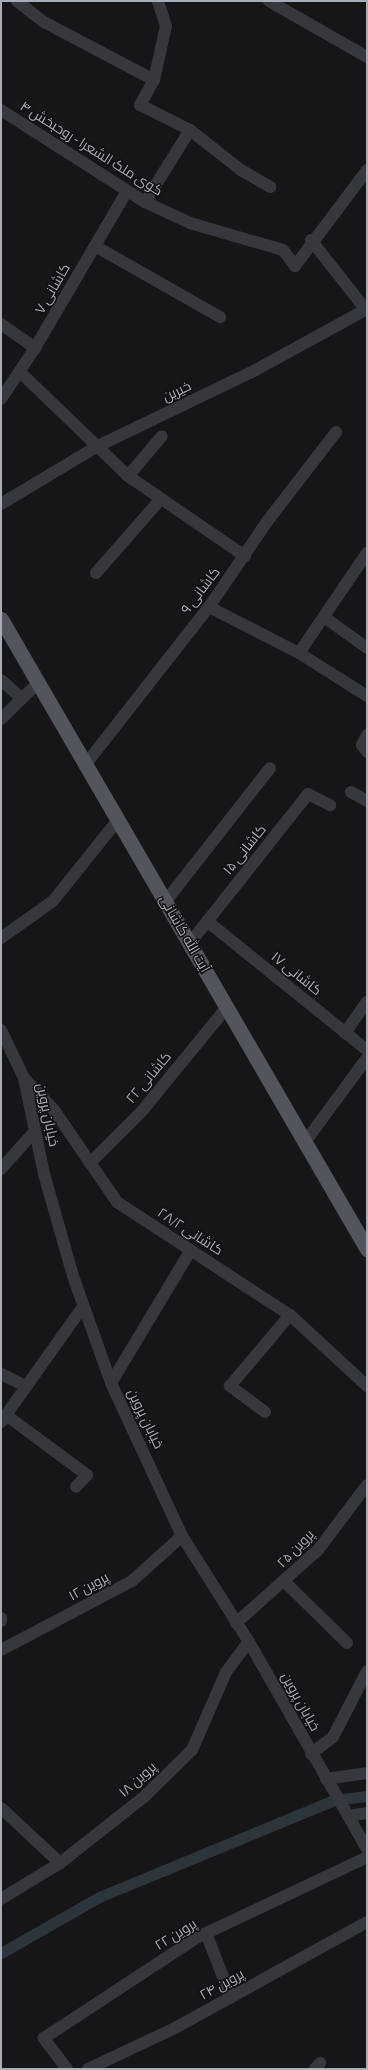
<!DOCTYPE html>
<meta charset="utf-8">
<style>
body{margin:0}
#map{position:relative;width:368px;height:2070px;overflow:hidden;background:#161618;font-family:"Alegreya Sans",Cairo,sans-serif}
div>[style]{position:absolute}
.canal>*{height:11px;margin:-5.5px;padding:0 5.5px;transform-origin:5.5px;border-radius:5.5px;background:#2c353c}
.minor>*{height:12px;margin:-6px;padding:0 6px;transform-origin:6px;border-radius:6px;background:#37383d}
.major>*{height:15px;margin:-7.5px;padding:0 7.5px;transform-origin:7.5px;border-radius:7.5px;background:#53555c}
span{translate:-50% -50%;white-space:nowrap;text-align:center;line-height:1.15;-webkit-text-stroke:3px #111113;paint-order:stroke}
.street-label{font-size:14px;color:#a8adb8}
.frame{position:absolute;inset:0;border:2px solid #a8adb8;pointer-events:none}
</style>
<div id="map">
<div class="canal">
<i style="left:1px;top:1953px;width:113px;rotate:-29.7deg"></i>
<i style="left:99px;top:1897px;width:254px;rotate:-22.4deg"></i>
<i style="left:334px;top:1800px;width:33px;rotate:-7deg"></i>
</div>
<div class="minor">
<i style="left:17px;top:1px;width:34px;rotate:38deg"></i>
<i style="left:44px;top:22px;width:124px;rotate:27.8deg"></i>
<i style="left:269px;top:1px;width:113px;rotate:29.7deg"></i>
<i style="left:1px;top:110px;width:171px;rotate:32.6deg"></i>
<i style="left:145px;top:202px;width:50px;rotate:25deg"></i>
<i style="left:190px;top:223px;width:97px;rotate:16.2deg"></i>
<i style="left:283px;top:250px;width:20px;rotate:53deg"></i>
<i style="left:295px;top:266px;width:120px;rotate:-53.1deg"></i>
<i style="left:190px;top:130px;width:65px;rotate:38.1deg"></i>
<i style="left:241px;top:170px;width:34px;rotate:30deg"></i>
<i style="left:145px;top:202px;width:85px;rotate:-58deg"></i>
<i style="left:190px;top:130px;width:56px;rotate:-153.4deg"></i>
<i style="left:140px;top:105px;width:29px;rotate:-61deg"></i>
<i style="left:154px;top:80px;width:55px;rotate:-77.5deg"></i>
<i style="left:166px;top:26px;width:26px;rotate:-108deg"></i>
<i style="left:311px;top:240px;width:89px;rotate:51.8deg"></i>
<i style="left:95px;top:246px;width:144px;rotate:29.6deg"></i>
<i style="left:1px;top:324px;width:42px;rotate:35.2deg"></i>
<i style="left:20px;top:372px;width:150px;rotate:43.9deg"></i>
<i style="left:128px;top:476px;width:142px;rotate:34.4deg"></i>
<i style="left:1px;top:399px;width:61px;rotate:-56.3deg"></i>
<i style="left:35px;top:348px;width:182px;rotate:-59.6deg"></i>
<i style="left:128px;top:476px;width:52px;rotate:-49.6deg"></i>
<i style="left:1px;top:504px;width:113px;rotate:-30.9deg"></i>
<i style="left:98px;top:446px;width:169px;rotate:-25.7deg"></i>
<i style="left:250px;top:373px;width:133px;rotate:-28.7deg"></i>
<i style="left:96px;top:573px;width:97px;rotate:-48.8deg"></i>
<i style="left:209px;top:607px;width:101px;rotate:27.1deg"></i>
<i style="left:299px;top:653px;width:80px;rotate:32.3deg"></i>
<i style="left:324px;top:617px;width:53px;rotate:35.8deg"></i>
<i style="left:299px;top:653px;width:121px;rotate:-55.8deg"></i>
<i style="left:1px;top:680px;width:27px;rotate:42deg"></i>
<i style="left:1px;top:719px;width:52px;rotate:-44.2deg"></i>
<i style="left:367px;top:735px;width:11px;rotate:117deg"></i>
<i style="left:362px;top:745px;width:9px;rotate:54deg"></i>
<i style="left:85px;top:765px;width:201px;rotate:-51.9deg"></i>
<i style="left:209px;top:607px;width:102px;rotate:-55.8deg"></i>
<i style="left:266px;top:523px;width:115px;rotate:-52.4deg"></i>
<i style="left:351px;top:792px;width:18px;rotate:29deg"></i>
<i style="left:165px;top:902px;width:170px;rotate:-51.9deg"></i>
<i style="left:207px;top:921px;width:206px;rotate:38.9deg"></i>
<i style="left:1px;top:938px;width:64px;rotate:-35.4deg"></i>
<i style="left:53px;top:901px;width:104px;rotate:-51.3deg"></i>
<i style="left:190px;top:943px;width:190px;rotate:-51.6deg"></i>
<i style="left:308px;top:794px;width:25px;rotate:27deg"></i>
<i style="left:1px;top:1030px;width:53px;rotate:64.4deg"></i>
<i style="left:24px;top:1078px;width:98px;rotate:78.2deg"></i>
<i style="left:44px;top:1174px;width:106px;rotate:74.1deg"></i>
<i style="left:73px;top:1276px;width:114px;rotate:70.4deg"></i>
<i style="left:111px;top:1383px;width:169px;rotate:65.1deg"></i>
<i style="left:182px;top:1536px;width:125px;rotate:57.7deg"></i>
<i style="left:249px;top:1642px;width:238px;rotate:60.3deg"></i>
<i style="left:345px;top:1033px;width:38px;rotate:-55deg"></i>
<i style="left:24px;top:1078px;width:44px;rotate:46.8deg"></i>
<i style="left:54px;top:1110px;width:112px;rotate:55.6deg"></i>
<i style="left:117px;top:1202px;width:207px;rotate:33.2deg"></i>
<i style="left:290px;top:1315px;width:105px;rotate:42.7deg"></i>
<i style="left:305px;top:1142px;width:104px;rotate:-53.6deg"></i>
<i style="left:90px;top:1163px;width:74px;rotate:-45deg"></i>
<i style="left:142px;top:1111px;width:134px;rotate:-50.7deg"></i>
<i style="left:1px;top:1169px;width:51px;rotate:-48.2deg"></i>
<i style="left:1px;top:1374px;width:28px;rotate:26deg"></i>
<i style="left:111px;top:1383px;width:155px;rotate:-59deg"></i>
<i style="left:265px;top:1412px;width:44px;rotate:-143.4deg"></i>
<i style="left:230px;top:1386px;width:93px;rotate:-49.8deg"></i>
<i style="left:6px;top:1415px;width:101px;rotate:36.5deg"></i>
<i style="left:87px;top:1475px;width:16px;rotate:133deg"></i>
<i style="left:1px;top:1422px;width:140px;rotate:-54.6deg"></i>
<i style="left:285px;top:1582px;width:87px;rotate:44.5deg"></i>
<i style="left:1px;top:1618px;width:3px;rotate:90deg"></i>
<i style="left:236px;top:1623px;width:110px;rotate:-41.7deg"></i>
<i style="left:318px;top:1550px;width:81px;rotate:-53deg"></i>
<i style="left:1px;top:1650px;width:148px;rotate:-27.8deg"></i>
<i style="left:132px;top:1581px;width:67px;rotate:-42deg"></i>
<i style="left:311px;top:1754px;width:28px;rotate:-38deg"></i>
<i style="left:333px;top:1737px;width:74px;rotate:-62.7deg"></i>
<i style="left:326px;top:1779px;width:41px;rotate:-8.3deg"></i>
<i style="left:1px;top:1808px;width:81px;rotate:43deg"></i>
<i style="left:348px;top:1816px;width:19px;rotate:-9deg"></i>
<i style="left:1px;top:1899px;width:69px;rotate:-31.4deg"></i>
<i style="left:60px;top:1863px;width:108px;rotate:-38.2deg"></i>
<i style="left:145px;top:1796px;width:66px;rotate:-44.4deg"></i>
<i style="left:192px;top:1750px;width:85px;rotate:-66.4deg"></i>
<i style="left:226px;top:1672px;width:38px;rotate:-53deg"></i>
<i style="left:206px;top:1933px;width:69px;rotate:68.7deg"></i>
<i style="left:67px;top:2069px;width:39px;rotate:-127deg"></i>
<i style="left:44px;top:2038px;width:184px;rotate:-33.3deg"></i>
<i style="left:198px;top:1937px;width:187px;rotate:-25.3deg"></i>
<i style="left:88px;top:2069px;width:96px;rotate:-25.2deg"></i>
<i style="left:175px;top:2028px;width:219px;rotate:-28.9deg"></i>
<i style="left:315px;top:2069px;width:8px;rotate:-50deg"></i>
</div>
<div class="major">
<i style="left:1px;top:619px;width:729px;rotate:59.85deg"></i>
</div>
<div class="street-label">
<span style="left:91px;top:149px;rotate:32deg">کوی ملک الشعرا - روحبخش ۴</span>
<span style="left:53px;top:289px;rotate:-60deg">کاشانی ۷</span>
<span style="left:177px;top:392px;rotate:-25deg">خیرین</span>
<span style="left:201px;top:591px;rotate:-53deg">کاشانی ۹</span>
<span style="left:245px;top:850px;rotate:-51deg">کاشانی ۱۵</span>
<span style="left:184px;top:934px;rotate:60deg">آیت الله کاشانی</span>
<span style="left:296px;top:974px;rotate:39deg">کاشانی ۱۷</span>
<span style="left:149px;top:1078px;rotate:-50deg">کاشانی ۲۲</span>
<span style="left:47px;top:1115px;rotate:78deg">خیابان پروین</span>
<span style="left:190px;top:1232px;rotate:33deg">کاشانی ۲۸/۲</span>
<span style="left:145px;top:1419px;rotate:64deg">خیابان پروین</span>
<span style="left:296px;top:1549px;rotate:-46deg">پروین ۲۵</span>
<span style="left:89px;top:1587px;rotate:-29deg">پروین ۱۲</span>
<span style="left:300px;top:1702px;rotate:61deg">خیابان پروین</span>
<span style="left:138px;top:1780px;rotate:-42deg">پروین ۱۸</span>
<span style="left:176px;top:1935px;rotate:-32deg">پروین ۲۲</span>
<span style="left:222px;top:1985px;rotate:-29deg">پروین ۲۴</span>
</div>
<div class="frame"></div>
</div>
